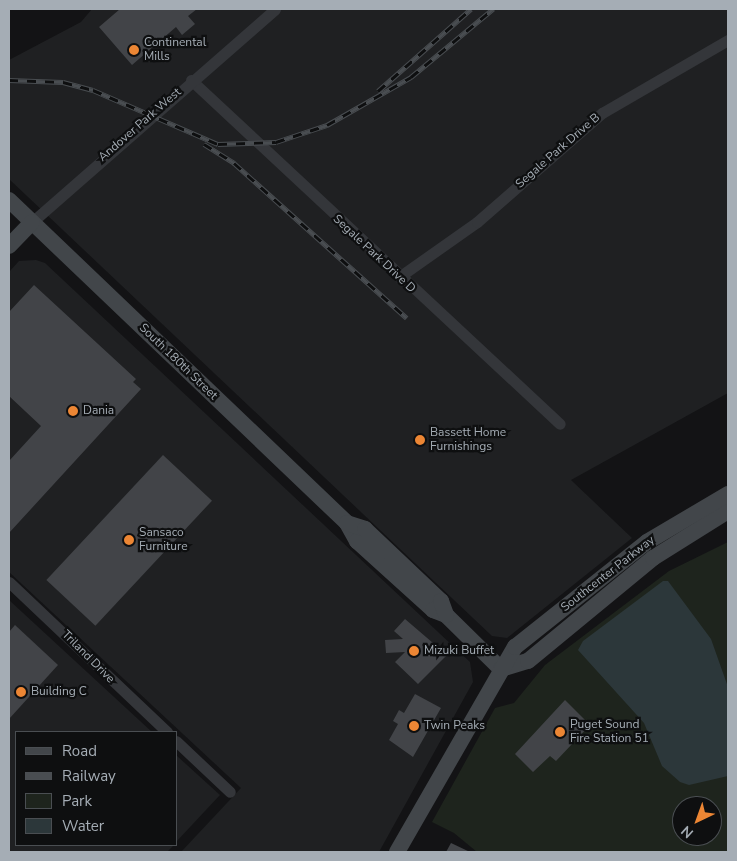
<!DOCTYPE html>
<style>
body{margin:0}
#map{position:relative;width:737px;height:861px;overflow:hidden;background:#131315;font-family:"Nunito Sans",sans-serif}
div>[style]{position:absolute}
.built>*{inset:0;background:#1f2022}
.green>*{inset:0;background:#1e241d}
.water>*{inset:0;background:#2c373a}
.building>*{inset:0;background:#424448;transform-origin:0 0}
.street>*{height:11px;margin:-5.5px;padding:0 5.5px;transform-origin:5.5px;border-radius:5.5px;background:#34363a}
.secondary>*{height:16px;margin:-8px;padding:0 8px;transform-origin:8px;border-radius:8px;background:#42464a}
.rail>*{height:5px;margin-top:-2.5px;transform-origin:0;background:repeating-linear-gradient(90deg,#0e0f10 0 9px,#494d51 0 18px);box-sizing:border-box;border-block:1px solid #494d51}
.dots>*{width:14px;height:14px;translate:-50% -50%;box-sizing:border-box;border:2px solid #0e0f10;border-radius:50%}
span{translate:-50% -50%;white-space:nowrap;text-align:center;line-height:1.15;-webkit-text-stroke:4.5px #0e0f10;paint-order:stroke}
.poi-label{font-size:12px;color:#a5adb5}
.left{translate:0 -50%;text-align:left}
.street-label{font-size:12px;color:#a5adb5}
.frame{position:absolute;inset:0;border:10px solid #a5adb5;pointer-events:none}
.legend{position:absolute;left:15px;top:731px;width:162px;height:115px;box-sizing:border-box;background:#0e0f10;border:1px solid #4a4e52;margin:0;padding:6px 9px;list-style:none;font-size:15px;color:#a5adb5}
.legend li{display:flex;align-items:center;gap:10px;height:25px}
.legend b{width:25px;border:1px solid #4a4e52}
.north{position:absolute;left:672px;top:796px;width:50px;height:50px;box-sizing:border-box;background:#0e0f10;border:1px solid #4a4e52;border-radius:50%;rotate:222deg;font-size:14px;font-weight:700;line-height:20px;text-align:center;color:#a5adb5}
.north::after{content:'';display:block;margin:auto;width:18px;height:22px;background:#ec8634;clip-path:polygon(50% 0,100% 100%,50% 72%,0 100%)}
</style>
<div id="map">
<div class="built">
<i style="clip-path:polygon(92px 9px,728px 9px,728px 393px,571px 480px,632px 538px,507px 638px,492px 636px,9px 179px,9px 60px,81px 22px)"></i>
<i style="clip-path:polygon(36px 260px,45px 263px,470px 662px,473px 682px,379px 852px,181px 852px,241px 788px,9px 572px,9px 272px,19px 261px)"></i>
<i style="clip-path:polygon(9px 600px,152px 732px,16px 732px,16px 845px,174px 845px,167px 852px,9px 852px)"></i>
<i style="clip-path:polygon(176px 755px,220px 795px,176px 842px)"></i>
</div>
<div class="green">
<i style="clip-path:polygon(evenodd,728px 542px,728px 852px,477px 852px,454px 833px,432px 822px,495px 708px,514px 703px,545px 665px,669px 571px,728px 542px,682px 806px,712px 806px,712px 836px,682px 836px,682px 806px)"></i>
</div>
<div class="water">
<i style="clip-path:polygon(663px 581px,668px 581px,711px 639px,728px 687px,728px 776px,689px 785px,680px 782px,662px 766px,644px 723px,578px 650px,583px 641px)"></i>
</div>
<div class="building">
<i style="clip-path:polygon(120px 9px,197px 9px,188px 16px,195px 24px,182px 35px,176px 27px,132px 65px,99px 27px)"></i>
<i style="clip-path:polygon(34px 285px,136px 379px,133px 382px,141px 389px,9px 533px,9px 461px,41px 426px,9px 396px,9px 312px)"></i>
<i style="left:163px;top:455px;width:67px;height:171px;rotate:43deg"></i>
<i style="clip-path:polygon(405px 619px,447px 655px,418px 684px,395px 662px,405px 652px,386px 653px,385px 640px,403px 639px,394px 631px)"></i>
<i style="clip-path:polygon(15px 625px,58px 665px,9px 719px,9px 632px)"></i>
<i style="clip-path:polygon(415px 694px,441px 708px,413px 757px,389px 740px,398px 724px,393px 721px,399px 710px,404px 713px)"></i>
<i style="clip-path:polygon(565px 700px,590px 725px,556px 761px,550px 756px,533px 772px,515px 754px)"></i>
<i style="clip-path:polygon(451px 843px,470px 852px,446px 852px)"></i>
</div>
<div class="street">
<i style="left:191px;top:80px;width:504px;rotate:42.99deg"></i>
<i style="left:32px;top:222px;width:323px;rotate:-41.2deg"></i>
<i style="left:399px;top:277px;width:95px;rotate:-35.2deg"></i>
<i style="left:477px;top:222px;width:166px;rotate:-41.1deg"></i>
<i style="left:602px;top:113px;width:146px;rotate:-30.1deg"></i>
<i style="left:9px;top:582px;width:218px;rotate:43.5deg"></i>
<i style="left:176px;top:741px;width:74px;rotate:43.4deg"></i>
</div>
<div class="secondary">
<i style="left:9px;top:200px;width:468px;rotate:43.7deg"></i>
<i style="left:347px;top:523px;width:21px;rotate:61deg"></i>
<i style="left:357px;top:541px;width:103px;rotate:42.2deg"></i>
<i style="left:433px;top:610px;width:14px;rotate:21deg"></i>
<i style="left:446px;top:615px;width:77px;rotate:44.5deg"></i>
<i style="left:9px;top:246px;width:33px;rotate:-46deg"></i>
<i style="left:347px;top:523px;width:19px;rotate:18deg"></i>
<i style="left:365px;top:529px;width:105px;rotate:43.5deg"></i>
<i style="left:441px;top:601px;width:15px;rotate:70deg"></i>
<i style="left:501px;top:669px;width:28px;rotate:-17deg"></i>
<i style="left:528px;top:661px;width:162px;rotate:-39.5deg"></i>
<i style="left:653px;top:558px;width:89px;rotate:-32.1deg"></i>
<i style="left:397px;top:852px;width:237px;rotate:-60.1deg"></i>
<i style="left:515px;top:647px;width:169px;rotate:-38.5deg"></i>
<i style="left:647px;top:542px;width:94px;rotate:-30.7deg"></i>
</div>
<div class="rail">
<i style="left:9px;top:80px;width:54px;rotate:2.1deg"></i>
<i style="left:63px;top:82px;width:31px;rotate:15deg"></i>
<i style="left:93px;top:90px;width:136px;rotate:23.4deg"></i>
<i style="left:218px;top:144px;width:58px;rotate:-2deg"></i>
<i style="left:276px;top:142px;width:54px;rotate:-18.4deg"></i>
<i style="left:327px;top:125px;width:97px;rotate:-29.7deg"></i>
<i style="left:411px;top:77px;width:107px;rotate:-39.7deg"></i>
<i style="left:378px;top:91px;width:124px;rotate:-41.4deg"></i>
<i style="left:204px;top:144px;width:36px;rotate:32deg"></i>
<i style="left:234px;top:163px;width:232px;rotate:41.9deg"></i>
</div>
<div class="dots">
<i style="left:134px;top:50px;background:#ec8634"></i>
<i style="left:73px;top:411px;background:#ec8634"></i>
<i style="left:420px;top:440px;background:#ec8634"></i>
<i style="left:129px;top:540px;background:#ec8634"></i>
<i style="left:414px;top:651px;background:#ec8634"></i>
<i style="left:21px;top:692px;background:#ec8634"></i>
<i style="left:414px;top:726px;background:#ec8634"></i>
<i style="left:560px;top:732px;background:#ec8634"></i>
</div>
<div class="poi-label">
<span class="left" style="left:144px;top:50px">Continental<br>Mills</span>
<span class="left" style="left:83px;top:411px">Dania</span>
<span class="left" style="left:430px;top:440px">Bassett Home<br>Furnishings</span>
<span class="left" style="left:139px;top:540px">Sansaco<br>Furniture</span>
<span class="left" style="left:424px;top:651px">Mizuki Buffet</span>
<span class="left" style="left:31px;top:692px">Building C</span>
<span class="left" style="left:570px;top:732px">Puget Sound<br>Fire Station 51</span>
<span class="left" style="left:424px;top:726px">Twin Peaks</span>
</div>
<div class="street-label">
<span style="left:140px;top:125px;rotate:-41deg">Andover Park West</span>
<span style="left:558px;top:151px;rotate:-41deg">Segale Park Drive B</span>
<span style="left:374px;top:254px;rotate:43deg">Segale Park Drive D</span>
<span style="left:178px;top:362px;rotate:44deg">South 180th Street</span>
<span style="left:608px;top:574px;rotate:-38deg">Southcenter Parkway</span>
<span style="left:88px;top:657px;rotate:45deg">Triland Drive</span>
</div>
<div class="frame"></div>
<ul class="legend">
<li><b style="height:6px;background:#42464a"></b>Road</li>
<li><b style="height:6px;background:#494d51"></b>Railway</li>
<li><b style="height:14px;background:#1e241d"></b>Park</li>
<li><b style="height:14px;background:#2c373a"></b>Water</li>
</ul>
<div class="north">N</div>
</div>
